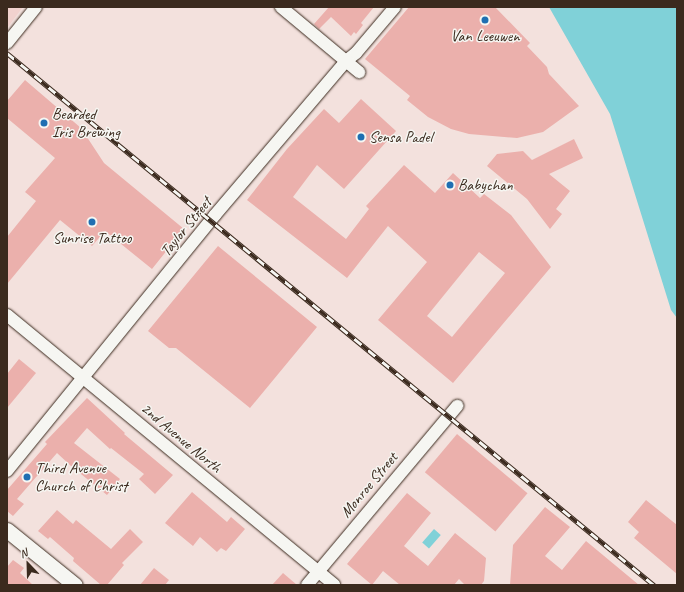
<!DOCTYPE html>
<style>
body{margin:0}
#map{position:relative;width:684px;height:592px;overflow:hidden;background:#f3e1dd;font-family:Caveat,sans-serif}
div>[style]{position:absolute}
.built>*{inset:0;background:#f1d2ce}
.water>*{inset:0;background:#80d1d8;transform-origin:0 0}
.building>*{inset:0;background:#ebb0ac;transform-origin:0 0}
.roads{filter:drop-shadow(0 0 1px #3b2a1e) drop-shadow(0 0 1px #3b2a1e)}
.minor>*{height:12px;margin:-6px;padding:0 6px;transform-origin:6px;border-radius:6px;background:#f6f6f2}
.tertiary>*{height:15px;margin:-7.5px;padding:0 7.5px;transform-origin:7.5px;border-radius:7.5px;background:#f6f6f2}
.rail>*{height:4.5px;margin-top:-2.25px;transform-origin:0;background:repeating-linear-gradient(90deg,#f6f6f2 0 9px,#3b2a1e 0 18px);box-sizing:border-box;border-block:1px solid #3b2a1e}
.dots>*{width:11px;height:11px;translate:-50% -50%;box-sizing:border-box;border:2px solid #f6f6f2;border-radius:50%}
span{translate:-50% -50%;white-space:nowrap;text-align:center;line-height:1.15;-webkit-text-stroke:3px #f6f6f2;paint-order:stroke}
.poi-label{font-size:16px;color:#3b2a1e}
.left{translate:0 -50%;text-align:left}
.street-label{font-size:16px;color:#3b2a1e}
.frame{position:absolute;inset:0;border:8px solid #3b2a1e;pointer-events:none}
.north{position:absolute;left:8px;top:544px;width:40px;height:40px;-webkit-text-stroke:3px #f6f6f2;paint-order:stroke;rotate:337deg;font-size:11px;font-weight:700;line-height:16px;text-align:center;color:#3b2a1e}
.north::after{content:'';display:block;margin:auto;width:14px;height:18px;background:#3b2a1e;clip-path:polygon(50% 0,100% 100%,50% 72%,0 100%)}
</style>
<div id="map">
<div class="built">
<i style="clip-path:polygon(7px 7px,23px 7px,7px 28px)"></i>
</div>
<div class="water">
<i style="clip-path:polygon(549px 7px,677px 7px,677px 318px,671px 310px,610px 114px)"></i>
<i style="left:434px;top:529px;width:9px;height:18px;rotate:41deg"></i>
</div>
<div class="building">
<i style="clip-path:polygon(329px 7px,374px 7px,361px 23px,363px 25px,356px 34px,354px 32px,351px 36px,331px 17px,319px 29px,314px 24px)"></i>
<i style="clip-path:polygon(409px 7px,495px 7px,530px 43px,527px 46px,547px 67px,549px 74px,579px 106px,543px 132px,517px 138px,469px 134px,451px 129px,428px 117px,407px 100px,410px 96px,365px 59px)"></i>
<i style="clip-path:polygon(25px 80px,81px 128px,104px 163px,184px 229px,152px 269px,105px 231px,92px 246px,60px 220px,7px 284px,7px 237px,36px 201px,25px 192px,55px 158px,7px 118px,7px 101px)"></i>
<i style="clip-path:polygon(evenodd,361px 99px,396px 131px,344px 189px,317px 165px,293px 197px,346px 239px,369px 209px,366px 206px,404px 165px,435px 193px,453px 173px,480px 198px,484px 194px,511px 215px,551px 267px,453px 383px,378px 320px,427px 262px,388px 226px,347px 278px,247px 200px,287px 149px,324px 109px,339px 123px,361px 99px,479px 252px,505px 273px,452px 337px,427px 316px,479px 252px)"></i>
<i style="clip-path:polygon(574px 139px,583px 158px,549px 174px,570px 191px,556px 209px,562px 214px,550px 229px,527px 199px,487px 166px,497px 154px,523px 151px,532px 160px)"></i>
<i style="clip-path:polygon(218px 246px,317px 327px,250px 408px,176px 348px,169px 348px,148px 331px)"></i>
<i style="clip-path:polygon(19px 359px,36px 373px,7px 408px,7px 374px)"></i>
<i style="clip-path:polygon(87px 398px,125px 433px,124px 434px,173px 475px,155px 494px,139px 479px,144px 474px,111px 448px,110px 449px,87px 428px,74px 443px,120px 479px,107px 495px,71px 466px,57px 453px,17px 499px,24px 504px,13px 516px,7px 511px,7px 490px,47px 444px,45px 442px)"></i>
<i style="left:457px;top:434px;width:92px;height:50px;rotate:40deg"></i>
<i style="clip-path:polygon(192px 492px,227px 522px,231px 517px,245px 529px,226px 551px,221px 548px,217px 552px,200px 537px,193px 546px,165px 523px)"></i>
<i style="clip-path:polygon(407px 493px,431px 513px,404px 546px,428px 566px,455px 533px,486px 558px,484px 581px,481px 585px,465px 585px,459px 579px,454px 585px,400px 585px,383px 571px,372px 585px,347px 564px)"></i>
<i style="clip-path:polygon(646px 500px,677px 525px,677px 574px,634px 538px,639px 532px,628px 522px)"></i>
<i style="clip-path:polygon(545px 507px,570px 527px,545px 556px,562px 570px,586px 541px,639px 585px,510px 585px,513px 545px)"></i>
<i style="clip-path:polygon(57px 510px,73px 524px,76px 520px,111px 549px,130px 529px,143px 542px,122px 563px,124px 565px,107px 585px,101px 585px,73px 561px,74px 558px,50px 537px,48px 539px,38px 531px)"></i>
<i style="clip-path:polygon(13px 560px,24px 568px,20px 573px,33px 585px,7px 585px,7px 567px)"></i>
<i style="clip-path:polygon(154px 568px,169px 580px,165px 585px,140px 585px)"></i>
<i style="clip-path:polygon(283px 573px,297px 585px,272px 585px)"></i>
</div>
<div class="roads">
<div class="minor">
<i style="left:281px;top:7px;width:102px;rotate:39.8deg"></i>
<i style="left:7px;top:43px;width:46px;rotate:-51.1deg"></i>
<i style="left:7px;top:315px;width:424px;rotate:39.5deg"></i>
<i style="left:7px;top:471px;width:330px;rotate:-50.9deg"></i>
<i style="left:215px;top:215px;width:202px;rotate:-49.6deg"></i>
<i style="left:346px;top:61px;width:13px;rotate:-39deg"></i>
<i style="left:356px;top:53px;width:60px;rotate:-49.7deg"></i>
<i style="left:307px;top:585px;width:234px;rotate:-50deg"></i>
</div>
<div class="tertiary">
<i style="left:7px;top:530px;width:87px;rotate:39deg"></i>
</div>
</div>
<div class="rail">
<i style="left:7px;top:53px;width:838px;rotate:39.43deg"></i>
</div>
<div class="dots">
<i style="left:485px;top:20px;background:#1f6fb2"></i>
<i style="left:44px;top:123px;background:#1f6fb2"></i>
<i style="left:361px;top:137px;background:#1f6fb2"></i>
<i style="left:450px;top:185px;background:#1f6fb2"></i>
<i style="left:92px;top:222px;background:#1f6fb2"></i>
<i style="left:27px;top:477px;background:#1f6fb2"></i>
</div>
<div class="poi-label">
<span style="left:485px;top:36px">Van Leeuwen</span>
<span class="left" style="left:52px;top:123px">Bearded<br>Iris Brewing</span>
<span class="left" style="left:369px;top:137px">Sensa Padel</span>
<span class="left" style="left:458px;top:185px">Babychan</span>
<span style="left:92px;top:238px">Sunrise Tattoo</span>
<span class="left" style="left:35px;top:477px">Third Avenue<br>Church of Christ</span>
</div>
<div class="street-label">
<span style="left:186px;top:227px;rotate:-51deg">Taylor Street</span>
<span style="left:181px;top:438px;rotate:40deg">2nd Avenue North</span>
<span style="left:369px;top:485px;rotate:-50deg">Monroe Street</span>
</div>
<div class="frame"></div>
<div class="north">N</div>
</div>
